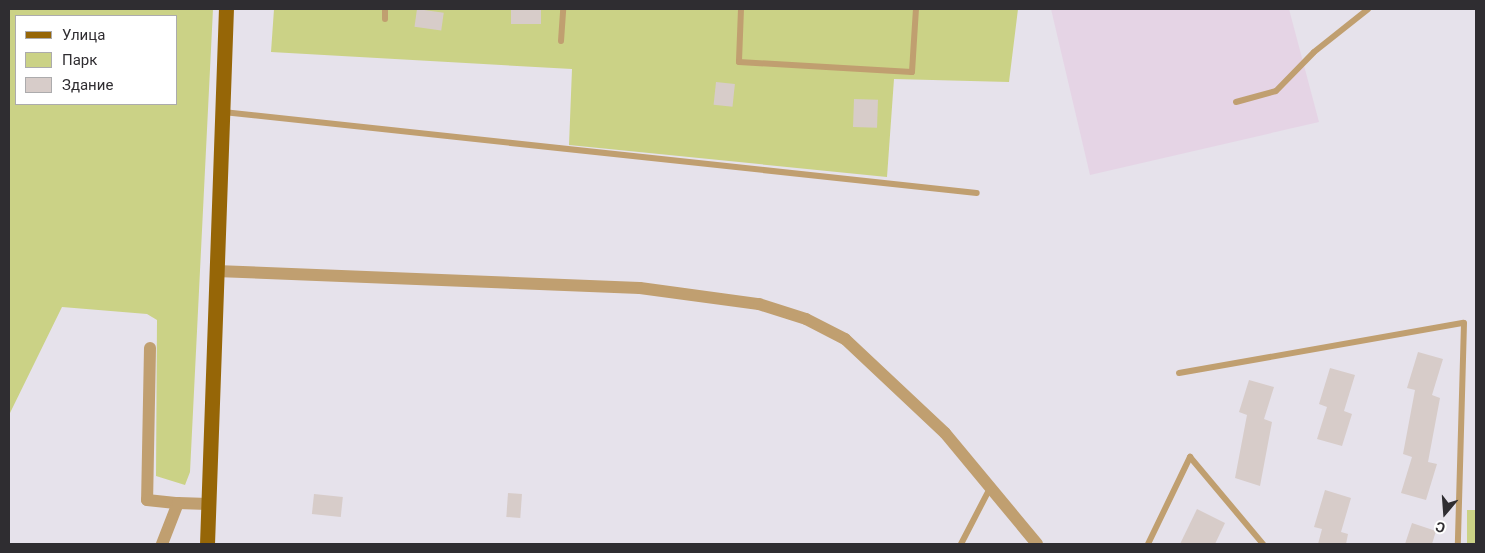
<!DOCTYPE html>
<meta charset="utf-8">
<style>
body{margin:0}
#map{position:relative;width:1485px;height:553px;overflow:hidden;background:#e6e2eb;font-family:Roboto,sans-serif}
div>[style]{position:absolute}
.industrial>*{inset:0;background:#e5d4e5}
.green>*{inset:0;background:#cbd286;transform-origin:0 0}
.building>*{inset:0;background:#d7ccc9;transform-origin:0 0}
.lane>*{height:6px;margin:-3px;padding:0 3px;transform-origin:3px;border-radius:3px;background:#c09f70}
.street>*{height:12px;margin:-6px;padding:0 6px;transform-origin:6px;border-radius:6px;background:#c09f70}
.primary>*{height:15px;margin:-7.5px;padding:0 7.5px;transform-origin:7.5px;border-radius:7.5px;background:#966607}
span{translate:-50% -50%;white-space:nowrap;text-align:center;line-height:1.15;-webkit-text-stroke:4px #fff;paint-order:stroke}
.frame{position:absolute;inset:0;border:10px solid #2f2d31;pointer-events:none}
.legend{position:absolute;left:15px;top:15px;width:162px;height:90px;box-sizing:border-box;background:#fff;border:1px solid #acabad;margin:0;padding:6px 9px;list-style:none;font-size:15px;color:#2f2d31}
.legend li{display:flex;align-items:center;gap:10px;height:25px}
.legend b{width:25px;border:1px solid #acabad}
.north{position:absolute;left:1420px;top:488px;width:50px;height:50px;-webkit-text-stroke:4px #fff;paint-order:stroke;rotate:198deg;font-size:14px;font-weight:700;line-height:20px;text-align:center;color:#2f2d31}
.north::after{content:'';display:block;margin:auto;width:18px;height:22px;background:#2f2d31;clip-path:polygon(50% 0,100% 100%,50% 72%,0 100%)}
</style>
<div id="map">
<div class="industrial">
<i style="clip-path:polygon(1051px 9px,1289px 9px,1319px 122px,1090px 175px)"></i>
</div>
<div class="green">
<i style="clip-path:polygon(evenodd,9px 9px,213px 9px,190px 472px,185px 485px,156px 476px,157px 320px,147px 314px,62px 307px,9px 415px,9px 9px,16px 16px,176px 16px,176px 104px,16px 104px,16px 16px)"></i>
<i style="clip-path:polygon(274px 9px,1018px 9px,1009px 82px,894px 79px,887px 177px,569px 145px,572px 69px,271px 52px)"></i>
<i style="left:1476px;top:510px;width:34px;height:9px;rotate:90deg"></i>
</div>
<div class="building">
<i style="left:417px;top:9px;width:27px;height:18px;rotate:8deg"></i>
<i style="left:511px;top:9px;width:30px;height:15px"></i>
<i style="left:716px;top:82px;width:19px;height:23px;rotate:6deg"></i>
<i style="left:854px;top:99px;width:24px;height:28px;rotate:2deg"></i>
<i style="clip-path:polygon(1418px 352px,1443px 359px,1432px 395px,1440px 398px,1428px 462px,1437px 464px,1426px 500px,1401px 493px,1412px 457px,1403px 454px,1415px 390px,1407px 388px)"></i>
<i style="clip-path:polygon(1330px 368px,1355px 375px,1344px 411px,1352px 414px,1342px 446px,1317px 439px,1327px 407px,1319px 404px)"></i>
<i style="clip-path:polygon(1249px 380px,1274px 387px,1264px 419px,1272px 422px,1260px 486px,1235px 478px,1247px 415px,1239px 412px)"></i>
<i style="clip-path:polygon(1325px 490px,1351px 498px,1341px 532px,1348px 534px,1346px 544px,1318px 544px,1322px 529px,1314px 527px)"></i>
<i style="left:508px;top:493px;width:14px;height:24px;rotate:4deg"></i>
<i style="left:314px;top:494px;width:29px;height:20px;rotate:6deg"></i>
<i style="clip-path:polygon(1197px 509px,1225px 523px,1215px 544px,1180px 544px)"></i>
<i style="clip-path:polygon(1412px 523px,1436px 531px,1432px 544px,1405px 544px)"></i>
</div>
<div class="lane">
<i style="left:741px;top:9px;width:53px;rotate:92.2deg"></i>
<i style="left:739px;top:62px;width:173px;rotate:3.3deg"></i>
<i style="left:912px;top:72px;width:63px;rotate:-86.4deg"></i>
<i style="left:385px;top:19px;width:10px;rotate:-90deg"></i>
<i style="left:561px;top:41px;width:32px;rotate:-86deg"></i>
<i style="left:1236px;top:102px;width:41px;rotate:-15.4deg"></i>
<i style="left:1276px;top:91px;width:54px;rotate:-45.7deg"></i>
<i style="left:1314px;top:52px;width:69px;rotate:-38.5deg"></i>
<i style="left:223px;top:112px;width:758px;rotate:6.13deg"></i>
<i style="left:1179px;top:373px;width:289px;rotate:-10deg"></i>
<i style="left:1464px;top:323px;width:221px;rotate:91.6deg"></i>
<i style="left:961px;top:544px;width:63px;rotate:-62.6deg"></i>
<i style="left:1148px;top:544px;width:97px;rotate:-64.2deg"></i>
<i style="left:1190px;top:457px;width:114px;rotate:50deg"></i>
</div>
<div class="street">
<i style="left:216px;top:271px;width:424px;rotate:2.3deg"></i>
<i style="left:640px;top:288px;width:120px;rotate:7.7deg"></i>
<i style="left:759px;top:304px;width:49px;rotate:17.7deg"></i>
<i style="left:806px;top:319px;width:44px;rotate:27.1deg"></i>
<i style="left:845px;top:339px;width:137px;rotate:43.2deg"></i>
<i style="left:945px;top:433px;width:144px;rotate:50.3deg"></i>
<i style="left:150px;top:348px;width:152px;rotate:91.1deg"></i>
<i style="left:147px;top:500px;width:31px;rotate:6deg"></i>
<i style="left:162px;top:544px;width:44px;rotate:-68.7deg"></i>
<i style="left:178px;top:503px;width:30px;rotate:2deg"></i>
</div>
<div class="primary">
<i style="left:207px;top:544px;width:535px;rotate:-87.97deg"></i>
</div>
<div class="frame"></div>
<ul class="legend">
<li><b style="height:6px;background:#966607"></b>Улица</li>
<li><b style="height:14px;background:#cbd286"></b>Парк</li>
<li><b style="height:14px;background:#d7ccc9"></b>Здание</li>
</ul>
<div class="north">С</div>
</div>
